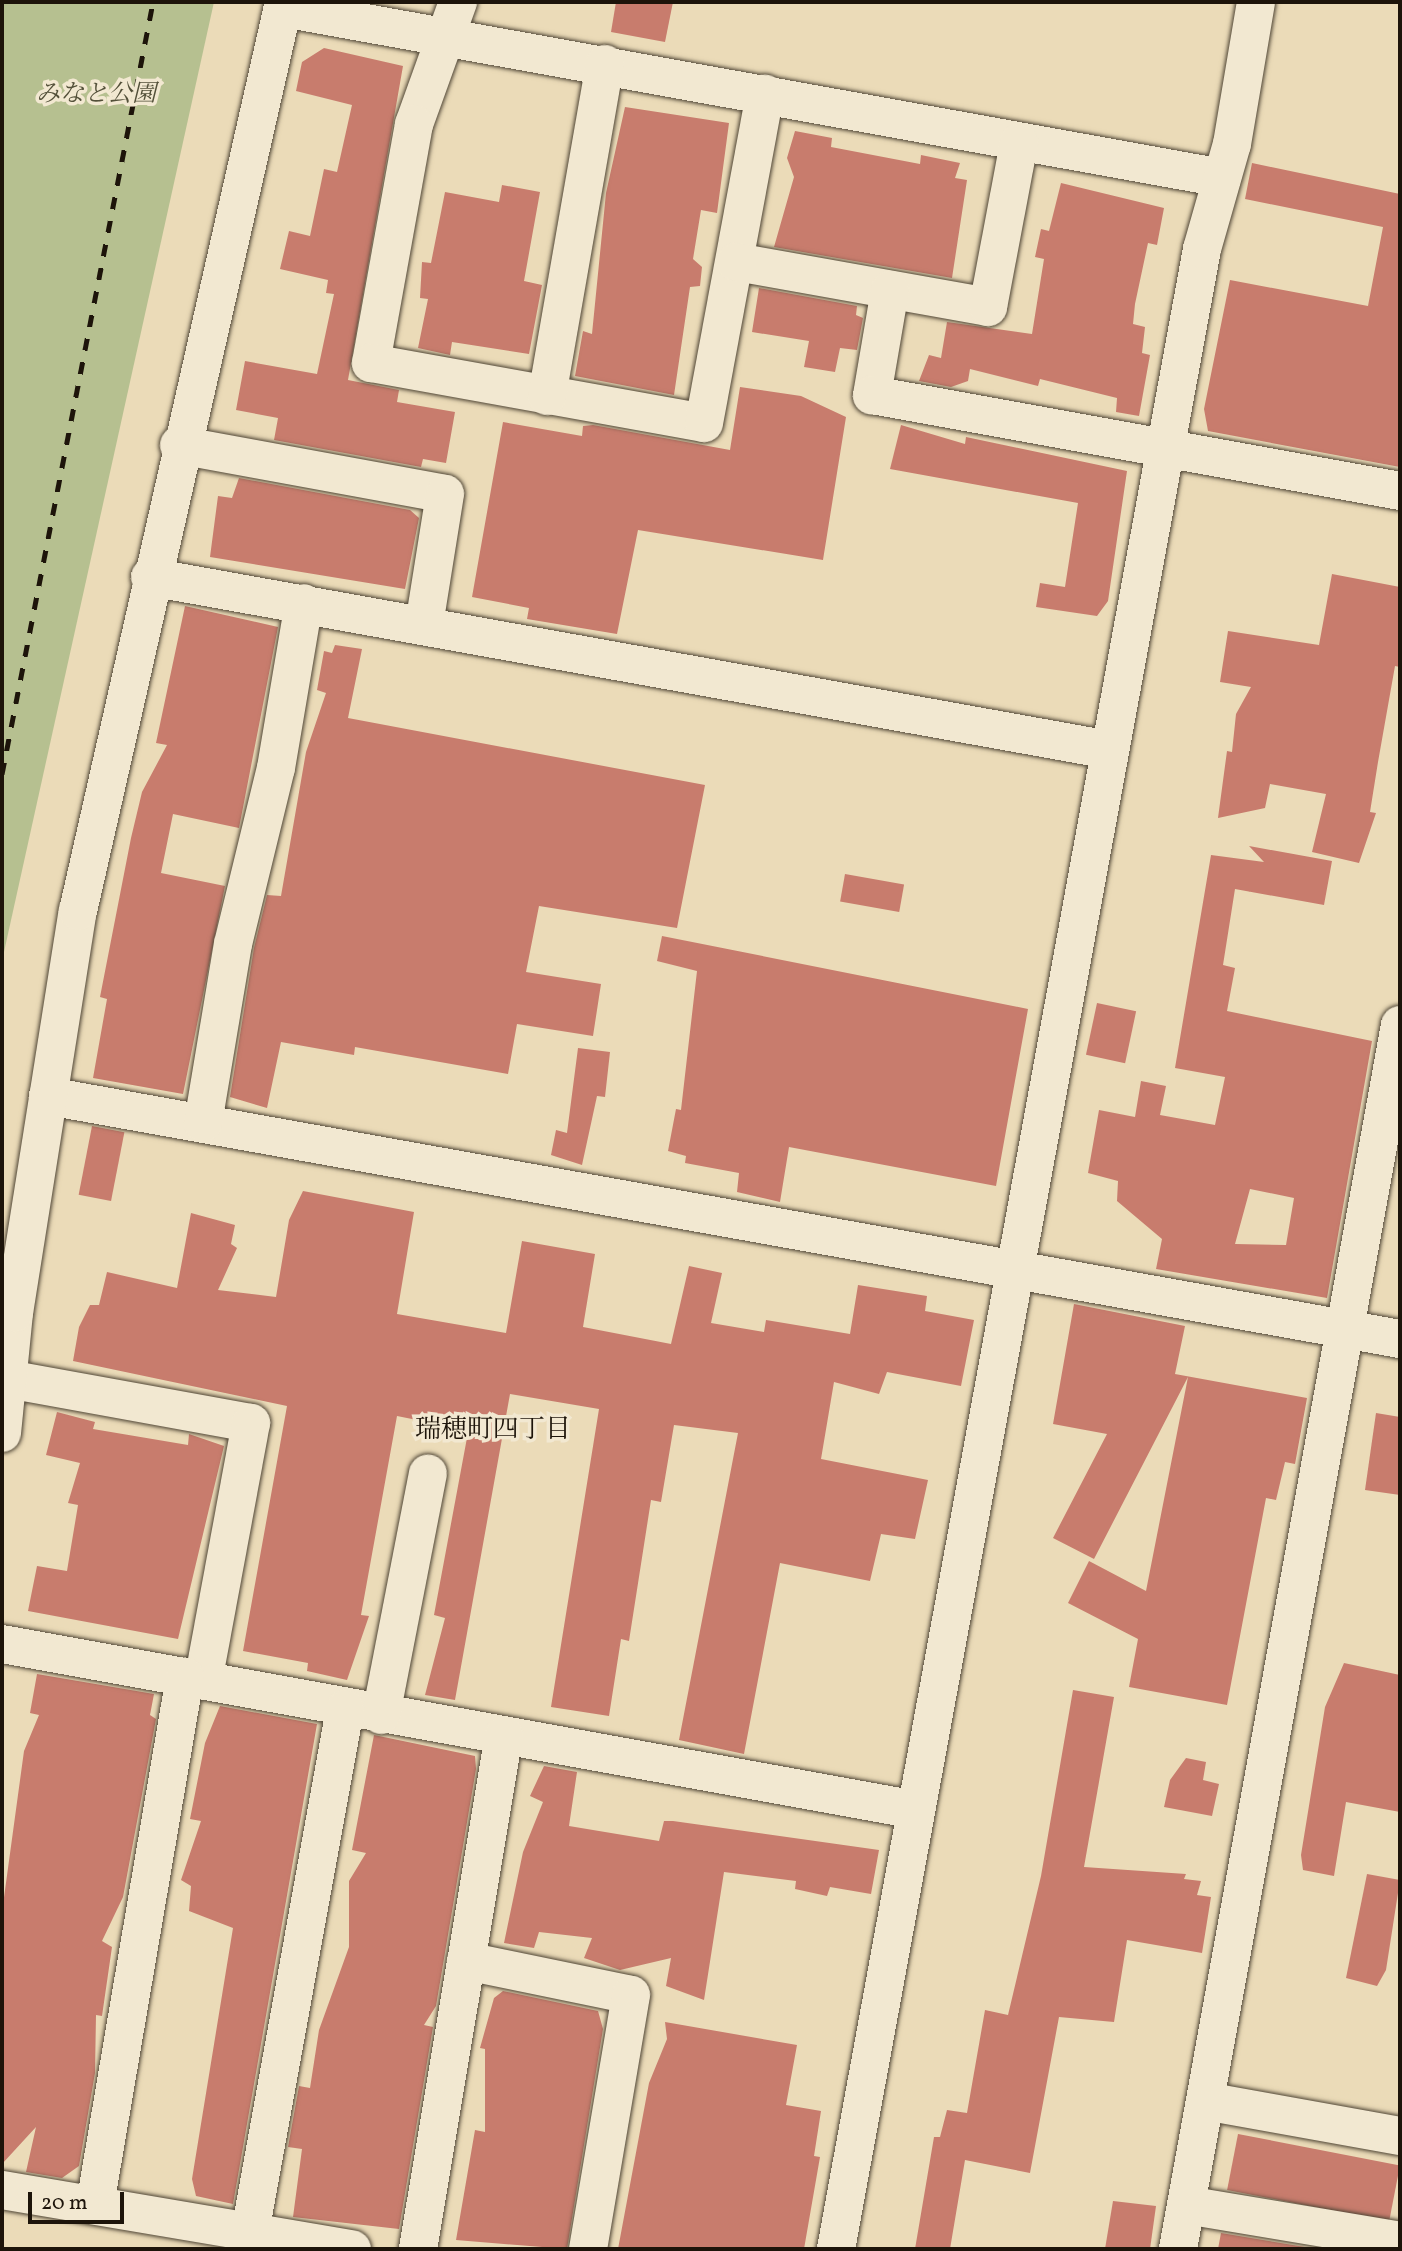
<!DOCTYPE html>
<meta charset="utf-8">
<style>
body{margin:0}
#map{position:relative;width:1402px;height:2251px;overflow:hidden;background:#ebdbb8;font-family:Vollkorn,"Noto Serif JP",serif}
div>[style]{position:absolute}
.green>*{inset:0;background:#b6c090}
.building>*{inset:0;background:#c87c6d;transform-origin:0 0}
.roads{filter:drop-shadow(0 0 2px #504636) drop-shadow(0 0 2px #504636)}
.minor>*{height:38px;margin:-19px;padding:0 19px;transform-origin:19px;border-radius:19px;background:#f2e8d1}
.rail>*{height:5px;margin-top:-2.5px;transform-origin:0;background:repeating-linear-gradient(90deg,#1d140a 0 12px,transparent 0 24px)}
span{translate:-50% -50%;white-space:nowrap;text-align:center;line-height:1.15;-webkit-text-stroke:7px #f2e8d1;paint-order:stroke}
.park-label{font-size:24px;color:#535039;font-style:italic}
.neighbourhood-label{font-size:26px;color:#1d140a}
.frame{position:absolute;inset:0;border:4px solid #1d140a;pointer-events:none}
.scale{position:absolute;left:28px;top:2192px;width:96px;height:32px;box-sizing:border-box;border:4px solid #1d140a;border-top:0;padding-left:9px;font-size:21px;line-height:24px;white-space:nowrap;color:#1d140a;-webkit-text-stroke:5px #f2e8d1;paint-order:stroke}
</style>
<div id="map">
<div class="green">
<i style="clip-path:polygon(2px 2px,214px 2px,2px 961px)"></i>
</div>
<div class="building">
<i style="clip-path:polygon(616px 2px,673px 2px,665px 42px,611px 32px)"></i>
<i style="clip-path:polygon(324px 48px,403px 66px,348px 380px,399px 390px,397px 402px,455px 412px,446px 463px,423px 459px,421px 467px,274px 440px,278px 418px,236px 410px,245px 361px,317px 374px,334px 294px,326px 293px,328px 280px,280px 269px,289px 231px,310px 236px,324px 169px,337px 172px,352px 105px,296px 91px,302px 62px)"></i>
<i style="clip-path:polygon(625px 107px,729px 123px,717px 213px,701px 210px,693px 259px,702px 267px,700px 286px,690px 287px,674px 395px,575px 376px,583px 331px,592px 334px,606px 193px)"></i>
<i style="clip-path:polygon(795px 131px,832px 138px,831px 147px,920px 164px,921px 155px,960px 163px,955px 178px,967px 180px,952px 278px,774px 247px,794px 177px,787px 158px)"></i>
<i style="clip-path:polygon(1252px 163px,1400px 194px,1400px 467px,1208px 431px,1204px 409px,1230px 280px,1368px 306px,1383px 227px,1245px 199px)"></i>
<i style="clip-path:polygon(1061px 183px,1164px 208px,1157px 245px,1148px 243px,1135px 304px,1133px 324px,1145px 327px,1142px 353px,1150px 355px,1139px 416px,1116px 412px,1117px 398px,1040px 379px,1038px 386px,970px 369px,968px 381px,951px 387px,919px 381px,929px 355px,941px 358px,947px 322px,1032px 334px,1044px 259px,1035px 257px,1041px 229px,1049px 231px)"></i>
<i style="clip-path:polygon(502px 185px,540px 192px,524px 281px,542px 285px,529px 354px,452px 342px,450px 355px,418px 348px,428px 299px,420px 298px,422px 262px,431px 263px,445px 192px,499px 202px)"></i>
<i style="clip-path:polygon(759px 288px,857px 306px,856px 315px,863px 318px,857px 350px,840px 348px,835px 372px,804px 367px,809px 341px,752px 332px)"></i>
<i style="clip-path:polygon(740px 387px,801px 396px,846px 417px,823px 560px,638px 530px,617px 634px,527px 619px,529px 608px,472px 597px,503px 422px,582px 436px,583px 426px,593px 425px,730px 450px)"></i>
<i style="clip-path:polygon(901px 425px,965px 444px,966px 437px,1127px 471px,1108px 601px,1097px 616px,1036px 607px,1040px 583px,1065px 587px,1078px 503px,890px 469px)"></i>
<i style="clip-path:polygon(239px 478px,410px 510px,419px 518px,405px 589px,210px 557px,218px 496px,232px 498px)"></i>
<i style="clip-path:polygon(1332px 574px,1400px 587px,1400px 667px,1395px 666px,1378px 762px,1370px 812px,1376px 813px,1359px 863px,1312px 852px,1326px 794px,1270px 784px,1265px 808px,1218px 818px,1227px 751px,1232px 752px,1236px 714px,1251px 687px,1220px 682px,1228px 631px,1319px 645px)"></i>
<i style="clip-path:polygon(185px 606px,278px 627px,239px 828px,173px 814px,161px 873px,225px 886px,183px 1094px,93px 1078px,107px 999px,100px 997px,131px 838px,142px 792px,167px 745px,156px 743px)"></i>
<i style="clip-path:polygon(335px 645px,362px 649px,348px 718px,705px 785px,677px 928px,539px 906px,526px 972px,601px 984px,593px 1036px,517px 1024px,508px 1074px,355px 1047px,354px 1055px,281px 1042px,267px 1108px,230px 1097px,254px 948px,267px 895px,281px 896px,306px 752px,326px 693px,317px 690px,324px 651px,332px 653px)"></i>
<i style="clip-path:polygon(evenodd,1249px 846px,1332px 861px,1324px 905px,1235px 889px,1223px 965px,1235px 968px,1227px 1011px,1372px 1041px,1327px 1298px,1156px 1269px,1162px 1239px,1117px 1201px,1118px 1181px,1088px 1173px,1099px 1110px,1135px 1117px,1141px 1081px,1166px 1086px,1160px 1115px,1215px 1125px,1225px 1077px,1175px 1068px,1211px 855px,1264px 862px,1249px 846px,1250px 1189px,1294px 1198px,1286px 1245px,1235px 1244px,1250px 1189px)"></i>
<i style="left:845px;top:874px;width:60px;height:28px;rotate:10deg"></i>
<i style="clip-path:polygon(662px 936px,1028px 1009px,996px 1186px,789px 1147px,780px 1202px,737px 1192px,739px 1173px,685px 1163px,686px 1156px,668px 1151px,676px 1109px,681px 1110px,697px 971px,657px 961px)"></i>
<i style="left:1097px;top:1003px;width:40px;height:53px;rotate:12deg"></i>
<i style="clip-path:polygon(578px 1048px,610px 1052px,605px 1097px,597px 1096px,582px 1165px,551px 1155px,556px 1130px,567px 1133px)"></i>
<i style="left:92px;top:1126px;width:33px;height:70px;rotate:11deg"></i>
<i style="clip-path:polygon(303px 1191px,414px 1212px,397px 1314px,506px 1333px,522px 1241px,595px 1254px,583px 1327px,671px 1344px,689px 1266px,722px 1273px,711px 1323px,764px 1332px,766px 1320px,850px 1334px,858px 1285px,927px 1296px,925px 1311px,974px 1320px,961px 1386px,887px 1372px,879px 1394px,834px 1382px,821px 1459px,928px 1480px,915px 1539px,881px 1534px,870px 1581px,780px 1563px,744px 1754px,679px 1740px,738px 1433px,674px 1425px,661px 1502px,651px 1500px,629px 1641px,621px 1639px,609px 1716px,551px 1707px,599px 1409px,510px 1394px,455px 1700px,425px 1695px,445px 1618px,434px 1615px,469px 1427px,418px 1415px,417px 1420px,397px 1416px,361px 1615px,369px 1616px,347px 1680px,307px 1671px,308px 1663px,243px 1651px,287px 1406px,73px 1361px,79px 1327px,90px 1305px,99px 1305px,107px 1272px,177px 1288px,191px 1213px,235px 1225px,231px 1244px,237px 1248px,218px 1290px,276px 1297px,289px 1220px)"></i>
<i style="clip-path:polygon(1074px 1304px,1185px 1326px,1175px 1374px,1307px 1398px,1295px 1464px,1285px 1462px,1276px 1500px,1266px 1498px,1227px 1705px,1129px 1687px,1138px 1639px,1068px 1603px,1089px 1561px,1146px 1591px,1188px 1377px,1094px 1559px,1053px 1538px,1107px 1434px,1053px 1424px)"></i>
<i style="clip-path:polygon(57px 1412px,95px 1422px,93px 1429px,188px 1445px,189px 1434px,224px 1446px,178px 1639px,28px 1611px,37px 1566px,67px 1571px,78px 1505px,68px 1503px,80px 1463px,46px 1455px)"></i>
<i style="clip-path:polygon(1376px 1413px,1400px 1417px,1400px 1495px,1365px 1490px)"></i>
<i style="clip-path:polygon(1344px 1663px,1400px 1675px,1400px 1812px,1346px 1802px,1334px 1876px,1303px 1870px,1301px 1855px,1325px 1707px)"></i>
<i style="clip-path:polygon(37px 1674px,154px 1694px,150px 1715px,156px 1719px,123px 1897px,102px 1941px,112px 1947px,102px 2016px,96px 2015px,95px 2073px,79px 2166px,62px 2178px,26px 2172px,36px 2127px,2px 2164px,2px 1912px,24px 1751px,39px 1715px,30px 1713px)"></i>
<i style="clip-path:polygon(1073px 1690px,1114px 1697px,1084px 1867px,1186px 1874px,1184px 1879px,1201px 1881px,1197px 1895px,1211px 1897px,1202px 1953px,1127px 1940px,1114px 2022px,1059px 2017px,1030px 2173px,965px 2160px,950px 2249px,915px 2249px,934px 2137px,940px 2137px,947px 2110px,967px 2113px,985px 2010px,1008px 2015px,1041px 1876px)"></i>
<i style="clip-path:polygon(220px 1706px,317px 1724px,233px 2204px,196px 2196px,192px 2179px,233px 1928px,189px 1911px,191px 1886px,181px 1880px,201px 1821px,190px 1819px,205px 1743px)"></i>
<i style="clip-path:polygon(374px 1735px,475px 1756px,476px 1769px,436px 2006px,424px 2025px,433px 2027px,399px 2229px,293px 2217px,302px 2149px,288px 2147px,299px 2086px,310px 2088px,319px 2030px,349px 1947px,349px 1881px,366px 1853px,352px 1850px)"></i>
<i style="clip-path:polygon(1186px 1758px,1206px 1762px,1203px 1780px,1219px 1784px,1212px 1816px,1164px 1807px,1170px 1780px)"></i>
<i style="clip-path:polygon(544px 1766px,577px 1772px,569px 1826px,659px 1841px,664px 1821px,673px 1821px,879px 1850px,871px 1894px,830px 1887px,827px 1896px,795px 1889px,796px 1881px,724px 1872px,704px 2000px,666px 1986px,671px 1958px,620px 1970px,584px 1958px,592px 1938px,539px 1932px,534px 1948px,504px 1943px,523px 1852px,543px 1802px,530px 1796px)"></i>
<i style="clip-path:polygon(1367px 1874px,1400px 1880px,1386px 1970px,1377px 1986px,1346px 1978px)"></i>
<i style="clip-path:polygon(503px 1991px,598px 2011px,603px 2029px,567px 2249px,456px 2240px,475px 2130px,485px 2132px,485px 2049px,480px 2048px,494px 1998px)"></i>
<i style="clip-path:polygon(665px 2022px,797px 2045px,786px 2105px,821px 2111px,814px 2156px,820px 2157px,804px 2249px,618px 2249px,649px 2083px,667px 2039px)"></i>
<i style="left:1238px;top:2134px;width:165px;height:57px;rotate:11deg"></i>
<i style="clip-path:polygon(1113px 2201px,1156px 2206px,1150px 2249px,1105px 2249px)"></i>
<i style="clip-path:polygon(1221px 2233px,1317px 2249px,1218px 2249px)"></i>
</div>
<div class="roads">
<div class="minor">
<i style="left:458px;top:2px;width:130px;rotate:109.8deg"></i>
<i style="left:414px;top:124px;width:243px;rotate:100.2deg"></i>
<i style="left:371px;top:363px;width:338px;rotate:10.2deg"></i>
<i style="left:704px;top:423px;width:335px;rotate:-79.5deg"></i>
<i style="left:283px;top:8px;width:954px;rotate:10.26deg"></i>
<i style="left:736px;top:262px;width:256px;rotate:10.1deg"></i>
<i style="left:988px;top:307px;width:167px;rotate:-79.3deg"></i>
<i style="left:890px;top:290px;width:107px;rotate:99.7deg"></i>
<i style="left:872px;top:395px;width:537px;rotate:10.3deg"></i>
<i style="left:547px;top:396px;width:337px;rotate:-80.1deg"></i>
<i style="left:179px;top:445px;width:270px;rotate:10.4deg"></i>
<i style="left:445px;top:494px;width:133px;rotate:99.1deg"></i>
<i style="left:150px;top:577px;width:975px;rotate:10.22deg"></i>
<i style="left:48px;top:1096px;width:1374px;rotate:10.19deg"></i>
<i style="left:203px;top:1123px;width:181px;rotate:-80.5deg"></i>
<i style="left:233px;top:944px;width:181px;rotate:-76.3deg"></i>
<i style="left:276px;top:768px;width:167px;rotate:-80.4deg"></i>
<i style="left:8px;top:1379px;width:247px;rotate:10.3deg"></i>
<i style="left:251px;top:1423px;width:262px;rotate:100.5deg"></i>
<i style="left:2px;top:1433px;width:121px;rotate:-84.3deg"></i>
<i style="left:14px;top:1313px;width:407px;rotate:-81deg"></i>
<i style="left:78px;top:911px;width:932px;rotate:-77.23deg"></i>
<i style="left:2px;top:1644px;width:929px;rotate:10.29deg"></i>
<i style="left:381px;top:1715px;width:246px;rotate:-79deg"></i>
<i style="left:466px;top:1961px;width:168px;rotate:11.6deg"></i>
<i style="left:631px;top:1995px;width:258px;rotate:99.6deg"></i>
<i style="left:1205px;top:2101px;width:198px;rotate:10.2deg"></i>
<i style="left:2px;top:2190px;width:355px;rotate:9.6deg"></i>
<i style="left:95px;top:2205px;width:536px;rotate:-80.33deg"></i>
<i style="left:1186px;top:2205px;width:217px;rotate:9.5deg"></i>
<i style="left:247px;top:2249px;width:549px;rotate:-79.71deg"></i>
<i style="left:418px;top:2249px;width:521px;rotate:-80.5deg"></i>
<i style="left:836px;top:2249px;width:2033px;rotate:-79.63deg"></i>
<i style="left:1202px;top:249px;width:109px;rotate:-74.1deg"></i>
<i style="left:1232px;top:144px;width:144px;rotate:-80.4deg"></i>
<i style="left:1178px;top:2249px;width:1244px;rotate:-79.72deg"></i>
</div>
</div>
<div class="rail">
<i style="left:2px;top:774px;width:787px;rotate:-78.93deg"></i>
</div>
<div class="park-label">
<span style="left:96px;top:96px">みなと公園</span>
</div>
<div class="neighbourhood-label">
<span style="left:493px;top:1431px">瑞穂町四丁目</span>
</div>
<div class="frame"></div>
<div class="scale">20 m</div>
</div>
